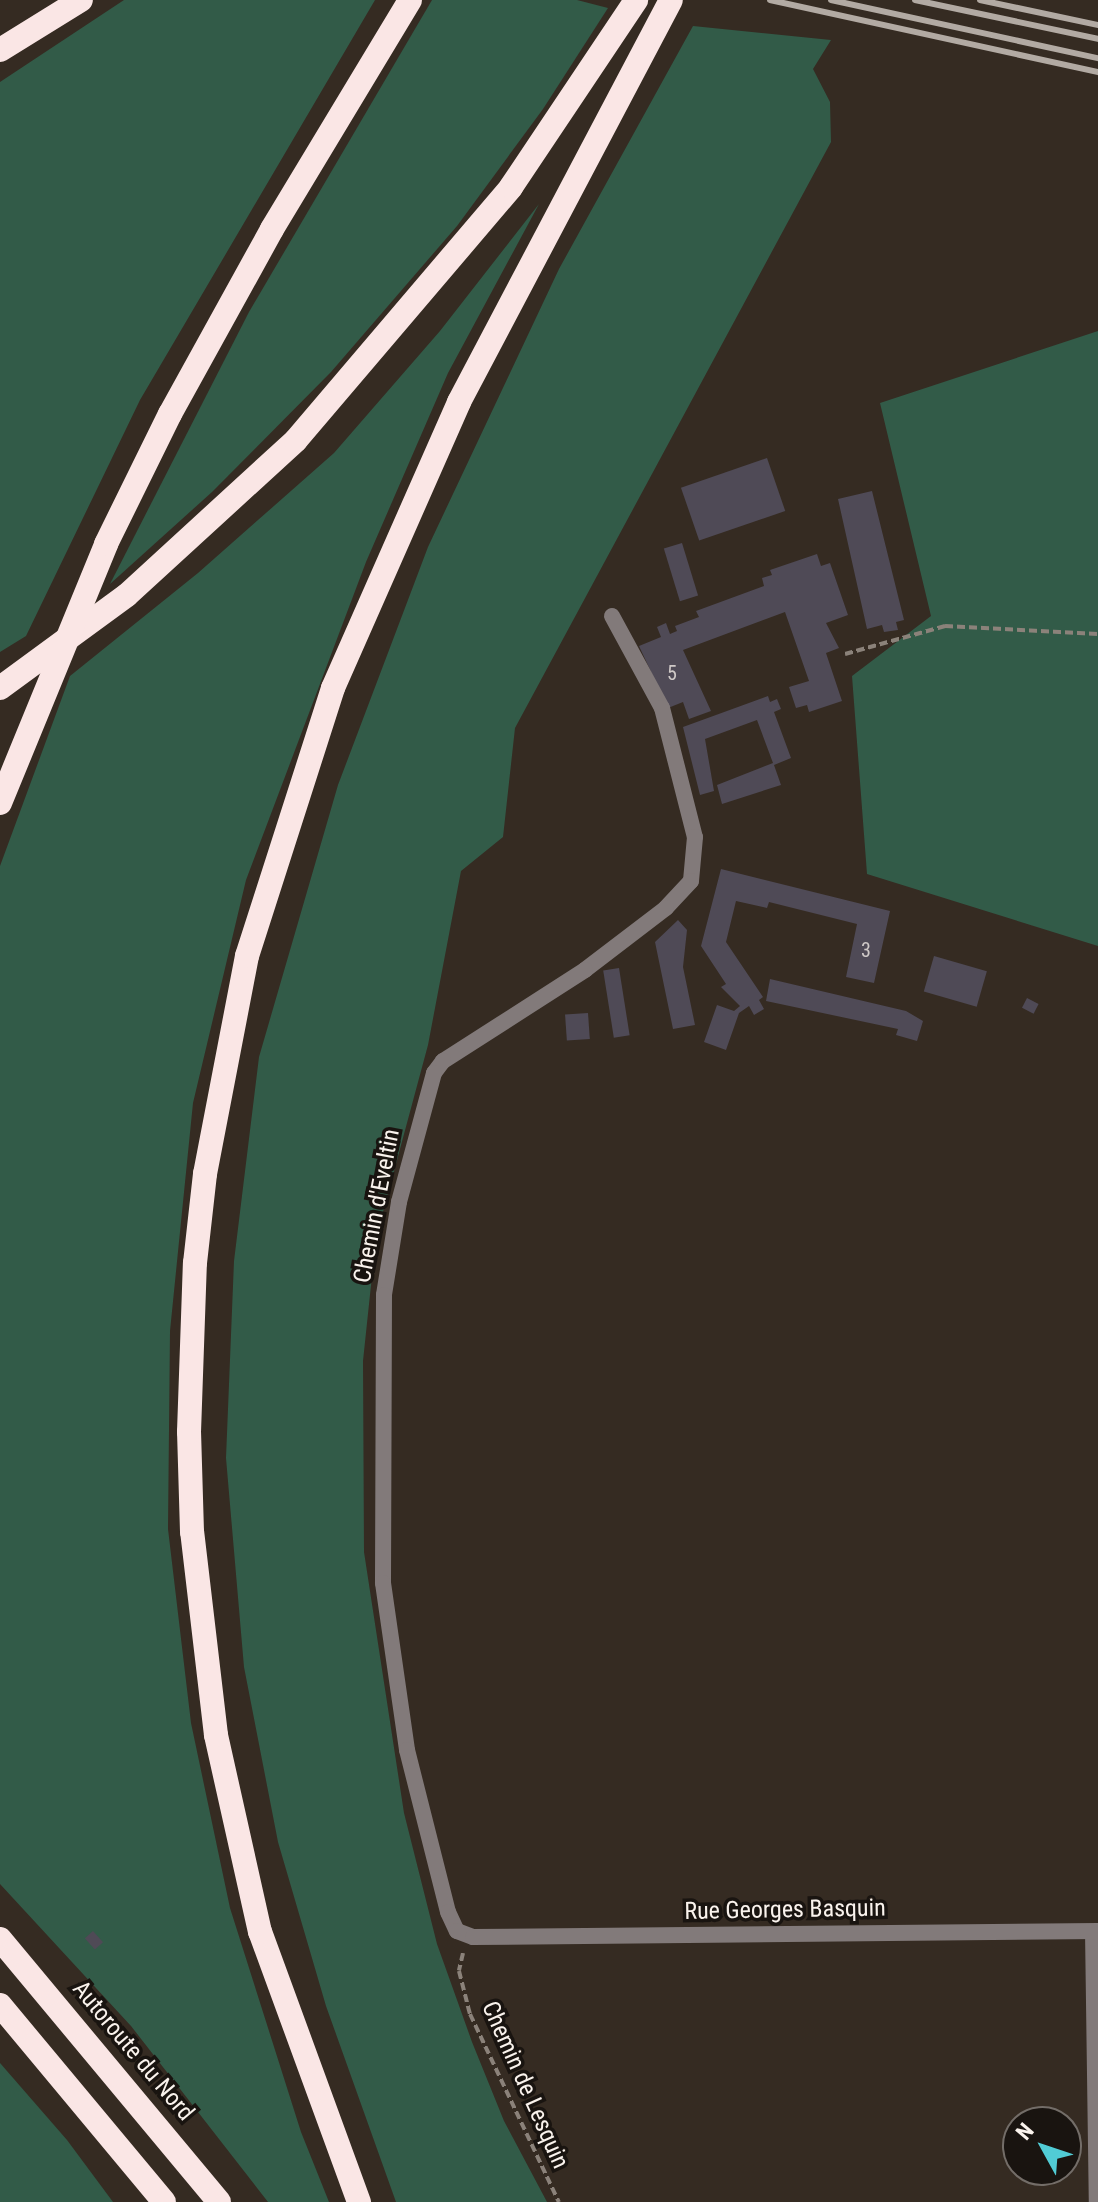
<!DOCTYPE html>
<style>
body{margin:0}
#map{position:relative;width:1098px;height:2202px;overflow:hidden;background:#352b22;font-family:"Roboto Condensed",sans-serif}
div>[style]{position:absolute}
.green>*{inset:0;background:#325b48}
.building>*{inset:0;background:#4f4a56;transform-origin:0 0}
.path>*{height:4px;margin-top:-2px;transform-origin:0;background:repeating-linear-gradient(90deg,#8b827a 0 8px,transparent 0 12px)}
.lane>*{height:14px;margin:-7px;padding:0 7px;transform-origin:7px;border-radius:7px;background:#827a7a}
.street>*{height:16px;margin:-8px;padding:0 8px;transform-origin:8px;border-radius:8px;background:#827a7a}
.highway>*{height:24px;margin:-12px;padding:0 12px;transform-origin:12px;border-radius:12px;background:#fae6e5}
.rail>*{height:6px;margin:-3px;padding:0 3px;transform-origin:3px;border-radius:3px;background:#b2aaa3}
span{translate:-50% -50%;white-space:nowrap;text-align:center;line-height:1.15;-webkit-text-stroke:7px #191410;paint-order:stroke}
.number-label{font-size:20px;color:#cfc9c7}
.number-label span{-webkit-text-stroke-width:0}
.street-label{font-size:24px;color:#faf3ed}
.north{position:absolute;left:1002px;top:2106px;width:80px;height:80px;box-sizing:border-box;background:#191410;border:2px solid #736d68;border-radius:50%;rotate:310deg;font-size:22px;font-weight:700;line-height:32px;text-align:center;color:#faf3ed}
.north::after{content:'';display:block;margin:auto;width:28px;height:36px;background:#51ccd5;clip-path:polygon(50% 0,100% 100%,50% 72%,0 100%)}
</style>
<div id="map">
<div class="green">
<i style="clip-path:polygon(124px 0,375px 0,140px 400px,26px 636px,0 652px,0 82px)"></i>
<i style="clip-path:polygon(432px 0,577px 0,608px 8px,543px 109px,457px 226px,331px 372px,212px 492px,110px 584px,249px 312px)"></i>
<i style="clip-path:polygon(693px 26px,831px 40px,813px 69px,830px 102px,831px 142px,515px 728px,503px 837px,461px 871px,428px 1045px,376px 1238px,363px 1361px,364px 1552px,404px 1813px,437px 1944px,472px 2042px,504px 2121px,547px 2202px,396px 2202px,326px 2006px,278px 1842px,244px 1667px,226px 1458px,234px 1261px,259px 1057px,338px 785px,428px 547px,559px 269px)"></i>
<i style="clip-path:polygon(539px 204px,448px 373px,366px 562px,246px 880px,193px 1103px,170px 1331px,168px 1529px,191px 1723px,230px 1908px,301px 2132px,329px 2202px,268px 2202px,131px 2026px,0 1884px,0 866px,70px 676px,198px 573px,334px 453px,440px 331px)"></i>
<i style="clip-path:polygon(1098px 331px,1098px 946px,867px 874px,852px 676px,931px 616px,880px 403px)"></i>
<i style="clip-path:polygon(0 2063px,67px 2140px,113px 2202px,0 2202px)"></i>
</div>
<div class="building">
<i style="left:767px;top:458px;width:56px;height:91px;rotate:71deg"></i>
<i style="clip-path:polygon(872px 491px,904px 620px,896px 622px,898px 630px,884px 632px,882px 625px,867px 629px,838px 499px)"></i>
<i style="left:682px;top:543px;width:55px;height:19px;rotate:73deg"></i>
<i style="clip-path:polygon(817px 554px,821px 566px,830px 563px,848px 615px,826px 623px,839px 648px,826px 653px,842px 701px,809px 712px,807px 705px,796px 708px,789px 687px,809px 681px,785px 612px,683px 650px,711px 711px,689px 719px,683px 702px,668px 708px,639px 646px,661px 637px,657px 627px,666px 623px,670px 634px,677px 631px,675px 626px,699px 617px,696px 611px,764px 586px,762px 578px,772px 575px,770px 570px)"></i>
<i style="clip-path:polygon(768px 696px,770px 702px,777px 699px,781px 709px,774px 712px,791px 758px,774px 765px,781px 785px,722px 804px,717px 785px,773px 763px,757px 720px,705px 739px,714px 791px,700px 795px,683px 727px)"></i>
<i style="clip-path:polygon(721px 869px,890px 911px,874px 983px,846px 977px,857px 924px,769px 902px,767px 908px,736px 901px,726px 942px,763px 997px,759px 1000px,764px 1009px,754px 1015px,749px 1006px,739px 1013px,726px 1050px,704px 1042px,717px 1005px,734px 1011px,740px 1006px,721px 987px,726px 984px,701px 946px)"></i>
<i style="clip-path:polygon(678px 920px,687px 930px,683px 967px,695px 1025px,673px 1029px,655px 942px)"></i>
<i style="left:934px;top:956px;width:55px;height:37px;rotate:16deg"></i>
<i style="left:619px;top:968px;width:68px;height:16px;rotate:81deg"></i>
<i style="clip-path:polygon(770px 979px,906px 1011px,923px 1021px,917px 1041px,896px 1035px,898px 1029px,766px 1001px)"></i>
<i style="left:1027px;top:998px;width:13px;height:11px;rotate:27deg"></i>
<i style="left:588px;top:1013px;width:26px;height:23px;rotate:86deg"></i>
<i style="left:93px;top:1931px;width:15px;height:11px;rotate:48deg"></i>
</div>
<div class="path">
<i style="left:845px;top:654px;width:104px;rotate:-15.6deg"></i>
<i style="left:945px;top:626px;width:153px;rotate:3deg"></i>
<i style="left:463px;top:1953px;width:18px;rotate:103deg"></i>
<i style="left:459px;top:1971px;width:44px;rotate:75.7deg"></i>
<i style="left:470px;top:2014px;width:208px;rotate:64.7deg"></i>
</div>
<div class="lane">
<i style="left:1092px;top:1931px;width:271px;rotate:89.2deg"></i>
</div>
<div class="street">
<i style="left:612px;top:616px;width:105px;rotate:61.5deg"></i>
<i style="left:662px;top:708px;width:133px;rotate:75.7deg"></i>
<i style="left:695px;top:837px;width:44px;rotate:95.2deg"></i>
<i style="left:691px;top:881px;width:37px;rotate:133deg"></i>
<i style="left:666px;top:908px;width:102px;rotate:142.6deg"></i>
<i style="left:585px;top:970px;width:169px;rotate:147.3deg"></i>
<i style="left:443px;top:1061px;width:15px;rotate:127deg"></i>
<i style="left:434px;top:1073px;width:134px;rotate:105.2deg"></i>
<i style="left:399px;top:1202px;width:94px;rotate:99.2deg"></i>
<i style="left:384px;top:1295px;width:288px;rotate:90.2deg"></i>
<i style="left:383px;top:1583px;width:169px;rotate:81.8deg"></i>
<i style="left:407px;top:1750px;width:167px;rotate:75.8deg"></i>
<i style="left:448px;top:1912px;width:21px;rotate:65deg"></i>
<i style="left:457px;top:1931px;width:17px;rotate:21deg"></i>
<i style="left:473px;top:1937px;width:625px;rotate:-0.55deg"></i>
</div>
<div class="highway">
<i style="left:0;top:50px;width:95px;rotate:-31.7deg"></i>
<i style="left:0;top:688px;width:157px;rotate:-36.2deg"></i>
<i style="left:127px;top:595px;width:229px;rotate:-42.5deg"></i>
<i style="left:296px;top:440px;width:332px;rotate:-49.6deg"></i>
<i style="left:511px;top:187px;width:225px;rotate:-56.2deg"></i>
<i style="left:0;top:803px;width:280px;rotate:-67.7deg"></i>
<i style="left:106px;top:544px;width:145px;rotate:-63.8deg"></i>
<i style="left:170px;top:414px;width:211px;rotate:-61.1deg"></i>
<i style="left:272px;top:229px;width:267px;rotate:-58.9deg"></i>
<i style="left:0;top:1939px;width:342px;rotate:50.2deg"></i>
<i style="left:0;top:2005px;width:256px;rotate:50.2deg"></i>
<i style="left:359px;top:2202px;width:288px;rotate:-110.1deg"></i>
<i style="left:260px;top:1932px;width:202px;rotate:-102.6deg"></i>
<i style="left:216px;top:1735px;width:204px;rotate:-96.7deg"></i>
<i style="left:192px;top:1532px;width:100px;rotate:-91.7deg"></i>
<i style="left:189px;top:1432px;width:169px;rotate:-88deg"></i>
<i style="left:195px;top:1263px;width:90px;rotate:-83.6deg"></i>
<i style="left:205px;top:1174px;width:222px;rotate:-79.1deg"></i>
<i style="left:247px;top:956px;width:281px;rotate:-72.2deg"></i>
<i style="left:333px;top:688px;width:313px;rotate:-66.2deg"></i>
<i style="left:459px;top:402px;width:454px;rotate:-62.2deg"></i>
</div>
<div class="rail">
<i style="left:770px;top:0;width:336px;rotate:12.4deg"></i>
<i style="left:831px;top:0;width:273px;rotate:12.3deg"></i>
<i style="left:915px;top:0;width:187px;rotate:12deg"></i>
<i style="left:980px;top:0;width:121px;rotate:12deg"></i>
</div>
<div class="number-label">
<span style="left:672px;top:673px">5</span>
<span style="left:866px;top:950px">3</span>
</div>
<div class="street-label">
<span style="left:377px;top:1206px;rotate:-79deg">Chemin d'Eveltin</span>
<span style="left:785px;top:1910px;rotate:-1deg">Rue Georges Basquin</span>
<span style="left:133px;top:2051px;rotate:50deg">Autoroute du Nord</span>
<span style="left:525px;top:2085px;rotate:66deg">Chemin de Lesquin</span>
</div>
<div class="north">N</div>
</div>
